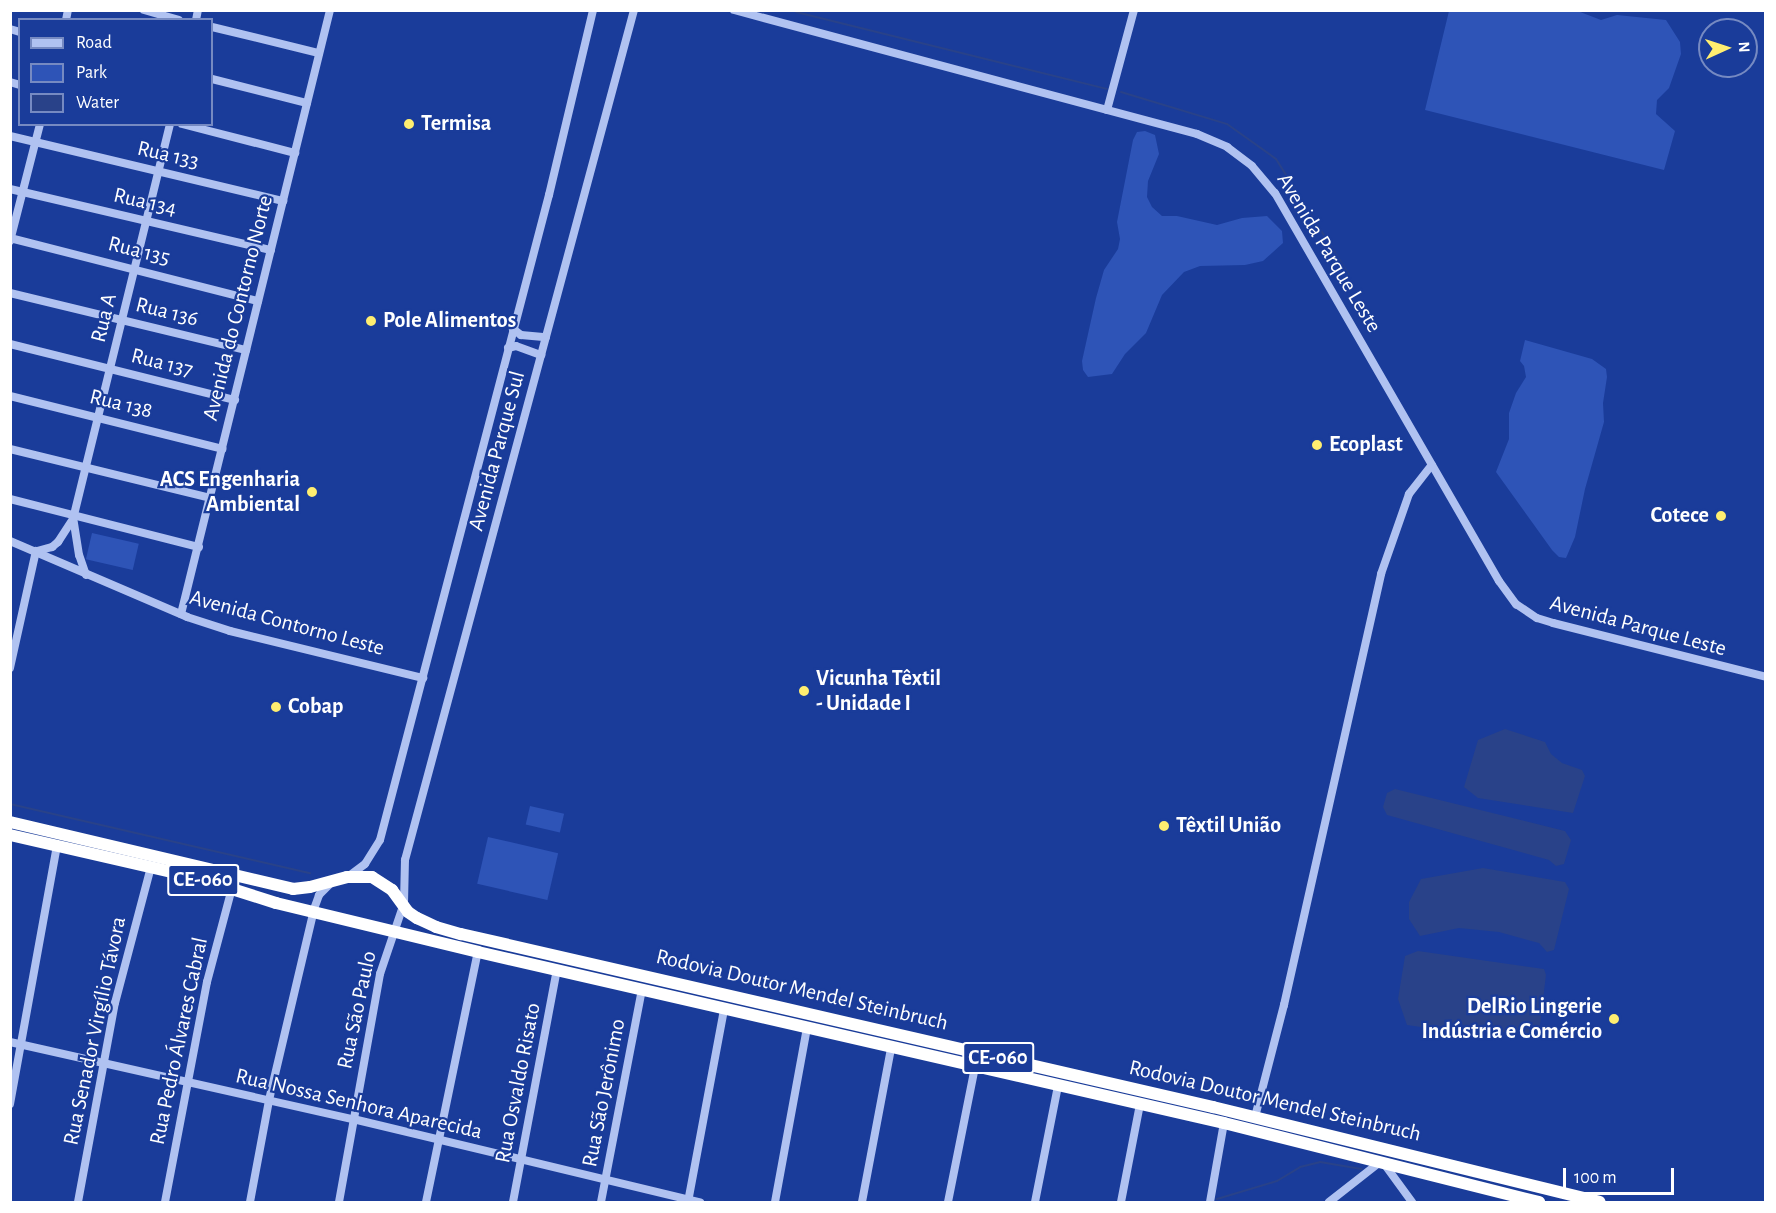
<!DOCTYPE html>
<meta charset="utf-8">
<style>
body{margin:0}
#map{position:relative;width:1776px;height:1213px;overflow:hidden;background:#1a3c9a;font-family:"Alegreya Sans",sans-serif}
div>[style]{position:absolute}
.green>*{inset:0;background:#2e54b7;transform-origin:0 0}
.water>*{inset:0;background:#294289}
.stream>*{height:2px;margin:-1px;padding:0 1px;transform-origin:1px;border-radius:1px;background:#294289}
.minor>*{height:8px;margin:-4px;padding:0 4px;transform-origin:4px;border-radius:4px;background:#b0c2f1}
.highway>*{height:12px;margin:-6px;padding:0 6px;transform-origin:6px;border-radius:6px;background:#fff}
.dots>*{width:16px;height:16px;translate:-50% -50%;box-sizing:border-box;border:3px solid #1a3c9a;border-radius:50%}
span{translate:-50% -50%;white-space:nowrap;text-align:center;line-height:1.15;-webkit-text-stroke:4.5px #1a3c9a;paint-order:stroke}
.shield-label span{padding:2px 4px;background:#1a3c9a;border:2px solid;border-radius:4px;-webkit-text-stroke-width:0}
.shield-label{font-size:21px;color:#fff;font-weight:700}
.poi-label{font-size:22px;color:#fff;font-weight:700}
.left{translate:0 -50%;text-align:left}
.right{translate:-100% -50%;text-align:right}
.street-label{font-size:22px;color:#fff}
.frame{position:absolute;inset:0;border:12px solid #fff;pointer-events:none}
.legend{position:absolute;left:18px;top:18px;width:195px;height:108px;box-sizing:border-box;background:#1a3c9a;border:2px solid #768ac2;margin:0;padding:8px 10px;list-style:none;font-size:18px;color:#fff}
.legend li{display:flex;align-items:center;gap:12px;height:30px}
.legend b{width:30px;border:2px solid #768ac2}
.north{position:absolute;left:1698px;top:18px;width:60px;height:60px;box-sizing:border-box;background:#1a3c9a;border:2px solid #768ac2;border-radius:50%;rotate:87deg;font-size:16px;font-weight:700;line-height:24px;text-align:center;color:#fff}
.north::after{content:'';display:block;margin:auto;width:21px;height:27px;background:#ffee70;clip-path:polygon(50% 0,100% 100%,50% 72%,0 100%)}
.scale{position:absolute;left:1563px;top:1168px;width:111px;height:27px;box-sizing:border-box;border:3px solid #fff;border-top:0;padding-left:8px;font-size:18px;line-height:21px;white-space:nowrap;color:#fff;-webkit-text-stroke:4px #1a3c9a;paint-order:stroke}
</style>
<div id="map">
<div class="green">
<i style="clip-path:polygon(1449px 11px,1575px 10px,1601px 20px,1617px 15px,1666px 20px,1680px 42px,1681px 54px,1669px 88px,1657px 100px,1656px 114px,1675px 131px,1664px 170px,1425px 110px)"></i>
<i style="clip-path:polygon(1145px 131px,1155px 135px,1159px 154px,1148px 181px,1147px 197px,1152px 207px,1162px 216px,1177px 216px,1217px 225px,1242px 218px,1267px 216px,1282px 231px,1283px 243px,1263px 261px,1245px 265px,1200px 266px,1184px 272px,1162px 295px,1146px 333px,1125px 354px,1112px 374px,1088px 377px,1083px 370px,1082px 361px,1096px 298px,1104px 270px,1118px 249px,1120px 239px,1117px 222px,1133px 140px,1137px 132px)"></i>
<i style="clip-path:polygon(1525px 340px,1592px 359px,1606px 369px,1607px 377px,1603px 403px,1604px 422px,1585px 489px,1575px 537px,1566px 558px,1559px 557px,1552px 550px,1496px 472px,1509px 439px,1509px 413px,1516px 393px,1526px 377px,1524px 366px,1520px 361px)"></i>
<i style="left:92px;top:533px;width:48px;height:27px;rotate:13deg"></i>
<i style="left:530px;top:806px;width:35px;height:19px;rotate:13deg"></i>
<i style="left:488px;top:837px;width:72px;height:48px;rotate:13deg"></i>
</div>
<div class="water">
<i style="clip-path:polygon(1505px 729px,1545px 742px,1551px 754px,1562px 763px,1582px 770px,1585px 776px,1573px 813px,1478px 798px,1464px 787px,1478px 740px)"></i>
<i style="clip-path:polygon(1395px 789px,1565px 831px,1571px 840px,1564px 864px,1556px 866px,1549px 860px,1387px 815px,1383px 807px,1387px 793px)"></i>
<i style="clip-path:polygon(1483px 868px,1565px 882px,1569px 889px,1554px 950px,1547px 952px,1539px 943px,1499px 932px,1459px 928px,1420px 936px,1409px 919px,1409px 902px,1421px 879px)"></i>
<i style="clip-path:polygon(1418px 951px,1544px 969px,1546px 975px,1539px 1033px,1534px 1035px,1441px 1026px,1435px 1029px,1407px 1025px,1398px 999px,1405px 956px)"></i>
</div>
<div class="stream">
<i style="left:796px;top:12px;width:320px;rotate:13.9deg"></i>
<i style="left:1121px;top:92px;width:111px;rotate:16.8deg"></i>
<i style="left:1227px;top:124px;width:60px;rotate:35.5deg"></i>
<i style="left:1276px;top:159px;width:137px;rotate:57.8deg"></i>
<i style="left:10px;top:804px;width:308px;rotate:13deg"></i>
<i style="left:1217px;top:1199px;width:63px;rotate:-16.7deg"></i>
<i style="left:1277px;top:1181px;width:27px;rotate:-31deg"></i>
<i style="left:1300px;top:1167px;width:21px;rotate:-14deg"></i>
<i style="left:1320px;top:1162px;width:42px;rotate:9.7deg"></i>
</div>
<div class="minor">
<i style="left:144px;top:10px;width:36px;rotate:16deg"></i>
<i style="left:734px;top:10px;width:479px;rotate:15deg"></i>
<i style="left:1197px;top:134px;width:33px;rotate:23deg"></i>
<i style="left:1227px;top:147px;width:31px;rotate:37deg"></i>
<i style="left:1252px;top:166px;width:35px;rotate:50deg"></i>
<i style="left:1275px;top:193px;width:448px;rotate:60deg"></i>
<i style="left:1499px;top:581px;width:29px;rotate:54deg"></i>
<i style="left:1516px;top:604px;width:25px;rotate:34deg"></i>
<i style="left:1537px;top:618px;width:17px;rotate:17deg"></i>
<i style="left:1553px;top:623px;width:220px;rotate:14.2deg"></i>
<i style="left:66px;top:20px;width:10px;rotate:-79deg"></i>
<i style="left:196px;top:20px;width:10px;rotate:-79deg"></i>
<i style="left:212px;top:27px;width:110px;rotate:13.7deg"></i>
<i style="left:10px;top:29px;width:10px;rotate:17deg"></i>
<i style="left:212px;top:79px;width:98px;rotate:14.2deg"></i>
<i style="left:10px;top:82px;width:10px;rotate:17deg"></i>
<i style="left:1107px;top:110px;width:104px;rotate:-74.9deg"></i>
<i style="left:182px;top:124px;width:117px;rotate:14.4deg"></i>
<i style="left:10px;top:136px;width:281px;rotate:13.4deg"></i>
<i style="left:10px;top:189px;width:268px;rotate:13.2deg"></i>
<i style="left:10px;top:238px;width:256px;rotate:14.3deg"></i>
<i style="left:10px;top:241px;width:121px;rotate:-75.6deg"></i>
<i style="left:10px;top:293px;width:243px;rotate:13.6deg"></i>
<i style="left:513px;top:329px;width:10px;rotate:37deg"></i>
<i style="left:521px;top:335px;width:25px;rotate:5deg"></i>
<i style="left:10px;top:344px;width:232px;rotate:14deg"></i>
<i style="left:508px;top:348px;width:8px;rotate:-14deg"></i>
<i style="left:516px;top:346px;width:27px;rotate:20deg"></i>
<i style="left:10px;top:396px;width:219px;rotate:14deg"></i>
<i style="left:10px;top:449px;width:207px;rotate:13.7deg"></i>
<i style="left:10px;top:499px;width:195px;rotate:14.3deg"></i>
<i style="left:10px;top:541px;width:193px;rotate:23.2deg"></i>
<i style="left:187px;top:617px;width:45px;rotate:18deg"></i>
<i style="left:230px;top:631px;width:199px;rotate:13.7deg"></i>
<i style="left:37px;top:551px;width:16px;rotate:-15deg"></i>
<i style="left:52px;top:547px;width:8px;rotate:-40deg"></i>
<i style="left:58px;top:542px;width:27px;rotate:-57deg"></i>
<i style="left:86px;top:575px;width:21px;rotate:-109deg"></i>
<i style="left:79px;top:555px;width:36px;rotate:-99deg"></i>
<i style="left:73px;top:519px;width:407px;rotate:-76.2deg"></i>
<i style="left:181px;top:614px;width:622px;rotate:-76.14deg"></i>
<i style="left:10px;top:668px;width:120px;rotate:-77.5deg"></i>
<i style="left:349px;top:876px;width:20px;rotate:-37deg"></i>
<i style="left:365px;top:864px;width:28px;rotate:-58deg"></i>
<i style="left:380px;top:840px;width:667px;rotate:-75.32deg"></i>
<i style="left:549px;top:195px;width:190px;rotate:-76.6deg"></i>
<i style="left:10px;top:1042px;width:352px;rotate:12.7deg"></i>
<i style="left:353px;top:1119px;width:357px;rotate:13.5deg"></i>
<i style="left:10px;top:1104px;width:262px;rotate:-79.7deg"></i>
<i style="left:1255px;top:1117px;width:116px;rotate:-75.5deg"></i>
<i style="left:1284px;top:1005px;width:442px;rotate:-77.3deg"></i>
<i style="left:1381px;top:574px;width:85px;rotate:-70.7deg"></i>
<i style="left:1409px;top:494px;width:37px;rotate:-52deg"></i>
<i style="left:1385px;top:1165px;width:46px;rotate:53.9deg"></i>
<i style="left:78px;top:1202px;width:202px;rotate:-79.5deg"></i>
<i style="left:115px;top:1003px;width:141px;rotate:-75.2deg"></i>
<i style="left:165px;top:1202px;width:224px;rotate:-79.2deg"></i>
<i style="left:207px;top:982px;width:97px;rotate:-75.1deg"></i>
<i style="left:250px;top:1202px;width:104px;rotate:-79.4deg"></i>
<i style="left:269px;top:1100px;width:196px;rotate:-76.7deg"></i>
<i style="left:314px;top:909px;width:15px;rotate:-70deg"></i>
<i style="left:319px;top:895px;width:17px;rotate:-45deg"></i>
<i style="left:339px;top:1202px;width:232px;rotate:-79.8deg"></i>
<i style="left:380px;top:974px;width:75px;rotate:-71.3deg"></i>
<i style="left:404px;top:903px;width:43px;rotate:-88.7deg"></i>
<i style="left:405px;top:860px;width:880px;rotate:-74.92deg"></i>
<i style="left:426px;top:1202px;width:255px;rotate:-78.3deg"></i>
<i style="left:513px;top:1202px;width:236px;rotate:-79.3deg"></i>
<i style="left:601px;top:1202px;width:216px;rotate:-79.1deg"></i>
<i style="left:688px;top:1202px;width:196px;rotate:-79.4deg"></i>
<i style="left:775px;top:1202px;width:177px;rotate:-79.6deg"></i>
<i style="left:862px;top:1202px;width:157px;rotate:-79.3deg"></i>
<i style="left:948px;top:1202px;width:138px;rotate:-78.7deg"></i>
<i style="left:1035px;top:1202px;width:118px;rotate:-78.8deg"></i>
<i style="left:1121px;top:1202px;width:100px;rotate:-79deg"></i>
<i style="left:1210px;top:1202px;width:80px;rotate:-80deg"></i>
<i style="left:1329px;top:1202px;width:63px;rotate:-38deg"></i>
</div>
<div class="highway">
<i style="left:10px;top:822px;width:291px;rotate:13.3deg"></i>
<i style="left:293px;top:889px;width:17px;rotate:-7deg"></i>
<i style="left:310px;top:887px;width:38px;rotate:-15deg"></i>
<i style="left:347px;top:877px;width:25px"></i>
<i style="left:372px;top:877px;width:24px;rotate:33deg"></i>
<i style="left:392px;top:890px;width:27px;rotate:54deg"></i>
<i style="left:408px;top:912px;width:11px;rotate:34deg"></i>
<i style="left:417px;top:918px;width:21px;rotate:25deg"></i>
<i style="left:436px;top:927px;width:26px;rotate:16deg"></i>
<i style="left:461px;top:934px;width:772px;rotate:12.96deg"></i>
<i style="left:1213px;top:1107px;width:398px;rotate:13.8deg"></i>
<i style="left:10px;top:835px;width:189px;rotate:12.9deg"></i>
<i style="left:194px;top:877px;width:86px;rotate:17.6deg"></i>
<i style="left:276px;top:903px;width:208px;rotate:13.6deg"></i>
<i style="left:478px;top:952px;width:765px;rotate:12.91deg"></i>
<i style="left:1224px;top:1123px;width:325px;rotate:14.1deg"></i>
</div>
<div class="dots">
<i style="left:409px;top:124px;background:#ffee70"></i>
<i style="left:371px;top:321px;background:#ffee70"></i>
<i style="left:1317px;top:445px;background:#ffee70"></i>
<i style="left:312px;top:492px;background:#ffee70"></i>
<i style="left:1721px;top:516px;background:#ffee70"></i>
<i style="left:804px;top:691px;background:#ffee70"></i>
<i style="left:276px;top:707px;background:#ffee70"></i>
<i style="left:1164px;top:826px;background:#ffee70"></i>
<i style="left:1614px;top:1019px;background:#ffee70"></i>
</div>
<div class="shield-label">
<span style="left:203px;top:880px">CE-060</span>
<span style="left:998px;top:1058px">CE-060</span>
</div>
<div class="poi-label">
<span class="left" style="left:421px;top:124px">Termisa</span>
<span class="left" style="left:383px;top:321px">Pole Alimentos</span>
<span class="left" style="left:1329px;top:445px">Ecoplast</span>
<span class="right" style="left:300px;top:492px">ACS Engenharia<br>Ambiental</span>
<span class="right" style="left:1709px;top:516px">Cotece</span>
<span class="left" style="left:816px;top:691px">Vicunha Têxtil<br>- Unidade I</span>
<span class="left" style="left:288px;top:707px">Cobap</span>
<span class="left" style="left:1176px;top:826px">Têxtil União</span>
<span class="right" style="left:1602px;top:1019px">DelRio Lingerie<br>Indústria e Comércio</span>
</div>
<div class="street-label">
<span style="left:168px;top:155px;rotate:13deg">Rua 133</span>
<span style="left:145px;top:202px;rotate:13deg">Rua 134</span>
<span style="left:139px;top:251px;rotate:14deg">Rua 135</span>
<span style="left:1329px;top:253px;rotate:59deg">Avenida Parque Leste</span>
<span style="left:238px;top:308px;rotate:-76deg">Avenida do Contorno Norte</span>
<span style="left:167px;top:312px;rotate:14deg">Rua 136</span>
<span style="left:104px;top:318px;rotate:-76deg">Rua A</span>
<span style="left:162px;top:363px;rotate:14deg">Rua 137</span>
<span style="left:121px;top:404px;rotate:14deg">Rua 138</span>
<span style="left:497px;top:451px;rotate:-75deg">Avenida Parque Sul</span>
<span style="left:287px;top:623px;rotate:15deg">Avenida Contorno Leste</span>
<span style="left:1638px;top:626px;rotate:15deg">Avenida Parque Leste</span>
<span style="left:802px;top:990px;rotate:13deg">Rodovia Doutor Mendel Steinbruch</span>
<span style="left:357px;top:1010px;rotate:-78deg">Rua São Paulo</span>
<span style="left:95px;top:1031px;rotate:-78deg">Rua Senador Virgílio Távora</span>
<span style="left:179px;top:1041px;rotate:-78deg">Rua Pedro Álvares Cabral</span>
<span style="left:518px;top:1083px;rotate:-79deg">Rua Osvaldo Risato</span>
<span style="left:604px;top:1093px;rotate:-79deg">Rua São Jerônimo</span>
<span style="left:1275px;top:1101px;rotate:13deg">Rodovia Doutor Mendel Steinbruch</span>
<span style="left:359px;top:1104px;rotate:13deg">Rua Nossa Senhora Aparecida</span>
</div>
<div class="frame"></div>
<ul class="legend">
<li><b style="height:8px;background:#b0c2f1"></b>Road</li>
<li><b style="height:16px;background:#2e54b7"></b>Park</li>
<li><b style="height:16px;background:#294289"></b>Water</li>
</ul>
<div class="north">N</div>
<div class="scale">100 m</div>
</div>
